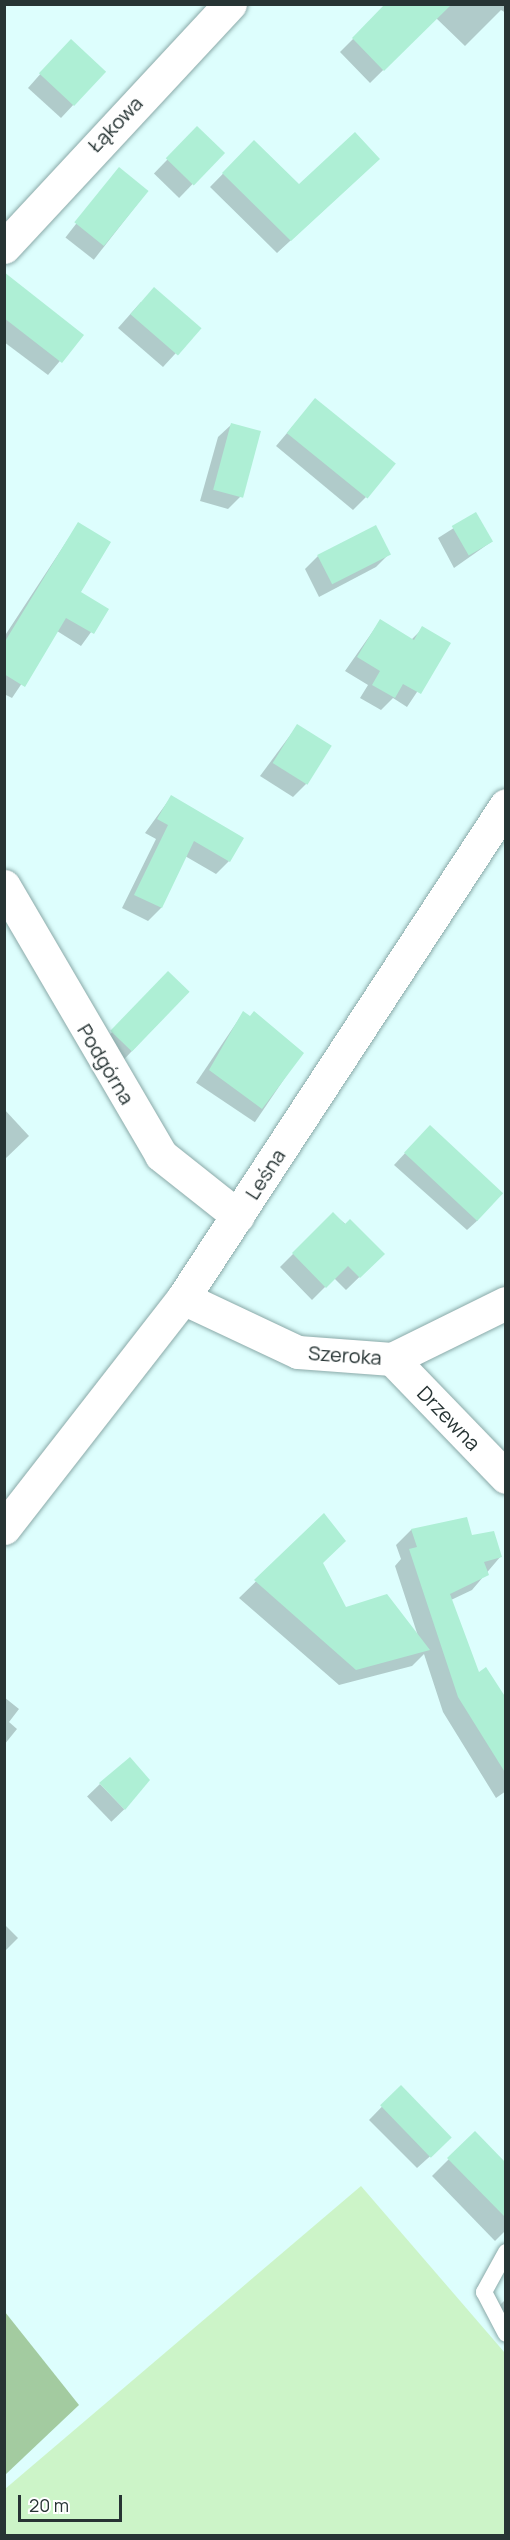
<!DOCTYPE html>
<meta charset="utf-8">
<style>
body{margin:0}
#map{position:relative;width:510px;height:2540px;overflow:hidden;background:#ddfefd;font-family:Manrope,sans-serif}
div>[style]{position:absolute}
.green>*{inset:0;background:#ccf4c8}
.forest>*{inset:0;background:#a3cba0}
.shadow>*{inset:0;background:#0003;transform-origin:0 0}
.building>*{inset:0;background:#aeefd5;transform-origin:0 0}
.roads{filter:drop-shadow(0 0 2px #8aa9a8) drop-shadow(0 0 2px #8aa9a8)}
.lane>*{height:16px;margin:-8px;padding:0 8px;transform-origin:8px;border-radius:8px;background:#fff}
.street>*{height:33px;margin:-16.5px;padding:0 16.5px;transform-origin:16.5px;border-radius:16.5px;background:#fff}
span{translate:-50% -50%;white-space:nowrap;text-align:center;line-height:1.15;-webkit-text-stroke:4.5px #fff;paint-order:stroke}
.street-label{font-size:20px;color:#273434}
.frame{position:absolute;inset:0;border:6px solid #273434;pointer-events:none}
.scale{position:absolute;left:18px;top:2495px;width:104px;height:27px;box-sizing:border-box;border:3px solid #273434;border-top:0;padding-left:8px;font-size:18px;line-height:21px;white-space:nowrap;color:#273434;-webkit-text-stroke:4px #fff;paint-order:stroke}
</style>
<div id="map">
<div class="green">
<i style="clip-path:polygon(361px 2186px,505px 2353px,505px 2535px,5px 2535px,5px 2489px)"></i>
</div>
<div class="forest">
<i style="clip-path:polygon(5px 2312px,79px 2405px,5px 2475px)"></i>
</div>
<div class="shadow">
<i style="clip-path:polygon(388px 4px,506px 4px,506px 13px,501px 10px,465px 46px,436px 18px,370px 83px,340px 52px)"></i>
<i style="clip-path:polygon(58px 54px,104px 72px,61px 118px,28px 88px)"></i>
<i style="left:197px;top:129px;width:35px;height:62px;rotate:44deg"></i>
<i style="clip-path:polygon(254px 142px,299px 187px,365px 172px,277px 253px,210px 187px)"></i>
<i style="left:119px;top:169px;width:36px;height:87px;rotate:38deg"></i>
<i style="clip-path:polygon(4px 278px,82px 335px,48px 375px,4px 342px)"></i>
<i style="clip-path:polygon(141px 302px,199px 328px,163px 367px,118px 328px)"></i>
<i style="clip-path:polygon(315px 400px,366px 497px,353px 510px,276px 446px)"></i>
<i style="clip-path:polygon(232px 424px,241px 496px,228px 509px,200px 501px,218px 437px)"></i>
<i style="clip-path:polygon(476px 514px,491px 542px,454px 568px,438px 538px)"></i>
<i style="clip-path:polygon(78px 524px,79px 593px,107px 610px,81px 646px,57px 631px,12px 698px,4px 694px,4px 637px)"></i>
<i style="clip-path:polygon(389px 554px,376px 567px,319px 597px,305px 569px,318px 556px)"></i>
<i style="clip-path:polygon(380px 621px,411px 640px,423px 628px,449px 644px,407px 707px,393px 698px,381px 710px,360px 698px,368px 685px,345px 671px)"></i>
<i style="clip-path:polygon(297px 726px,306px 784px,293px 797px,260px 776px)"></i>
<i style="clip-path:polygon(171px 797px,229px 861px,216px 874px,185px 856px,161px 908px,148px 921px,122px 908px,156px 839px,145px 833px)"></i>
<i style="clip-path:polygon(155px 986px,188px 992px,113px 1071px,99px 1046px)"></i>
<i style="left:243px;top:1013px;width:71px;height:84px;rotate:34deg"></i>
<i style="clip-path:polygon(4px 1109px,29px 1136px,4px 1160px)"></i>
<i style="clip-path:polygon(420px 1137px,478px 1220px,467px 1230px,394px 1165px)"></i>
<i style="clip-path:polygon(333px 1214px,383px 1254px,346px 1290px,334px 1278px,312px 1300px,280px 1267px)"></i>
<i style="clip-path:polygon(324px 1515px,321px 1563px,346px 1609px,418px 1636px,395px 1566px,401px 1559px,396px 1545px,411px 1530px,471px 1537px,501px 1556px,472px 1590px,451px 1600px,478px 1674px,506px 1701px,506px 1791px,496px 1798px,443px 1712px,424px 1654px,412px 1666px,339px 1685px,239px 1598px)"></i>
<i style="clip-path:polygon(4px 1697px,19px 1709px,9px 1722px,17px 1729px,4px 1745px)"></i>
<i style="left:100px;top:1784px;width:35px;height:18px;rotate:46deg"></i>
<i style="clip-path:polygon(4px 1924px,18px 1938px,4px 1952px)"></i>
<i style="clip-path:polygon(401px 2087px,437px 2150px,417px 2168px,369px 2120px)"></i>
<i style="clip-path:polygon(475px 2133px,506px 2165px,506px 2230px,495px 2241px,432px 2176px)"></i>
<i style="clip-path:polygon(506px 2299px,506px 2335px,489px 2316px)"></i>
</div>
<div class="building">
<i style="clip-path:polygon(385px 4px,452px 4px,384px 71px,352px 38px)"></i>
<i style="left:71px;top:39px;width:48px;height:47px;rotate:43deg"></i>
<i style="left:197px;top:126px;width:39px;height:45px;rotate:44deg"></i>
<i style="clip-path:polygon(355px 132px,380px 159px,291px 241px,222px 173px,254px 140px,299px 184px)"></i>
<i style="left:119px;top:167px;width:38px;height:71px;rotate:39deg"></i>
<i style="clip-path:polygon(4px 272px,84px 335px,62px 363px,4px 318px)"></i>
<i style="left:154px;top:287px;width:63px;height:36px;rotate:41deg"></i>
<i style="left:315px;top:398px;width:104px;height:45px;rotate:39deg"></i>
<i style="left:231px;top:423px;width:31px;height:69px;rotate:15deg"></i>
<i style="left:476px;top:512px;width:34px;height:28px;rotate:60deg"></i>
<i style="clip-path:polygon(78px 522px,111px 542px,81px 592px,109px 609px,94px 634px,66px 618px,25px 687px,4px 674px,4px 643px)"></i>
<i style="left:376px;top:525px;width:33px;height:66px;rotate:63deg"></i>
<i style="clip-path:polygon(380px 619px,414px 640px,422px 626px,451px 643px,421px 694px,403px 684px,395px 698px,372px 685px,380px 671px,357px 657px)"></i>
<i style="left:297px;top:724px;width:41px;height:46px;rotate:32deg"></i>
<i style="clip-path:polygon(171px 795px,244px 838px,230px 862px,194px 841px,162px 908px,134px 895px,168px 825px,157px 819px)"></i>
<i style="left:168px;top:971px;width:30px;height:83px;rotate:44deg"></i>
<i style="clip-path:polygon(243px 1011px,250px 1016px,254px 1011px,304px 1053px,262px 1109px,209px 1070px)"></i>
<i style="left:430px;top:1125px;width:100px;height:38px;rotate:43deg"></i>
<i style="clip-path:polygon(333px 1212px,345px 1224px,350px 1219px,385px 1254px,360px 1278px,348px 1266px,326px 1288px,292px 1253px)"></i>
<i style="clip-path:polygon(324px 1513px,346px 1541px,323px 1563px,346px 1607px,387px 1594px,430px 1650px,356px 1670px,254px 1580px)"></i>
<i style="clip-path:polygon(467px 1517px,472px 1535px,494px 1531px,502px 1557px,484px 1562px,489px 1575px,450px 1594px,479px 1672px,486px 1667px,506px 1698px,506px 1774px,458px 1697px,409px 1549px,417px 1547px,411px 1529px)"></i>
<i style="clip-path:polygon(130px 1757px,150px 1780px,125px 1810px,99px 1783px)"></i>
<i style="left:401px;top:2085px;width:73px;height:29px;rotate:46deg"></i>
<i style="clip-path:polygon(475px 2131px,506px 2163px,506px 2218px,447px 2158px)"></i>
</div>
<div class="roads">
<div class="lane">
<i style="left:506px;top:2252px;width:46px;rotate:118.8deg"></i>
<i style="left:484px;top:2292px;width:47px;rotate:62.4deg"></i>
</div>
<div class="street">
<i style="left:4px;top:247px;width:332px;rotate:-47.1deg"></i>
<i style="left:4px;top:886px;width:311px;rotate:59.7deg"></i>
<i style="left:161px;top:1155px;width:98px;rotate:38.4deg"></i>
<i style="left:183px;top:1298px;width:127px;rotate:25.2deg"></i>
<i style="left:298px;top:1352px;width:94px;rotate:4.3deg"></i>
<i style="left:392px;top:1359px;width:127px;rotate:-26.2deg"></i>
<i style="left:392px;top:1359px;width:164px;rotate:46deg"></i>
<i style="left:4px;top:1528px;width:291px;rotate:-52.1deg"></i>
<i style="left:183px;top:1298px;width:589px;rotate:-56.77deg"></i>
</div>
</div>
<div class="street-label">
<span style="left:115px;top:124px;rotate:-46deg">Łąkowa</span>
<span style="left:106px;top:1064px;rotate:59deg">Podgórna</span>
<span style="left:265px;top:1174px;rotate:-57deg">Leśna</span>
<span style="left:345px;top:1355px;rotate:4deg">Szeroka</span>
<span style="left:449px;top:1418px;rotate:46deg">Drzewna</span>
</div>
<div class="frame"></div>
<div class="scale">20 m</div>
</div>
